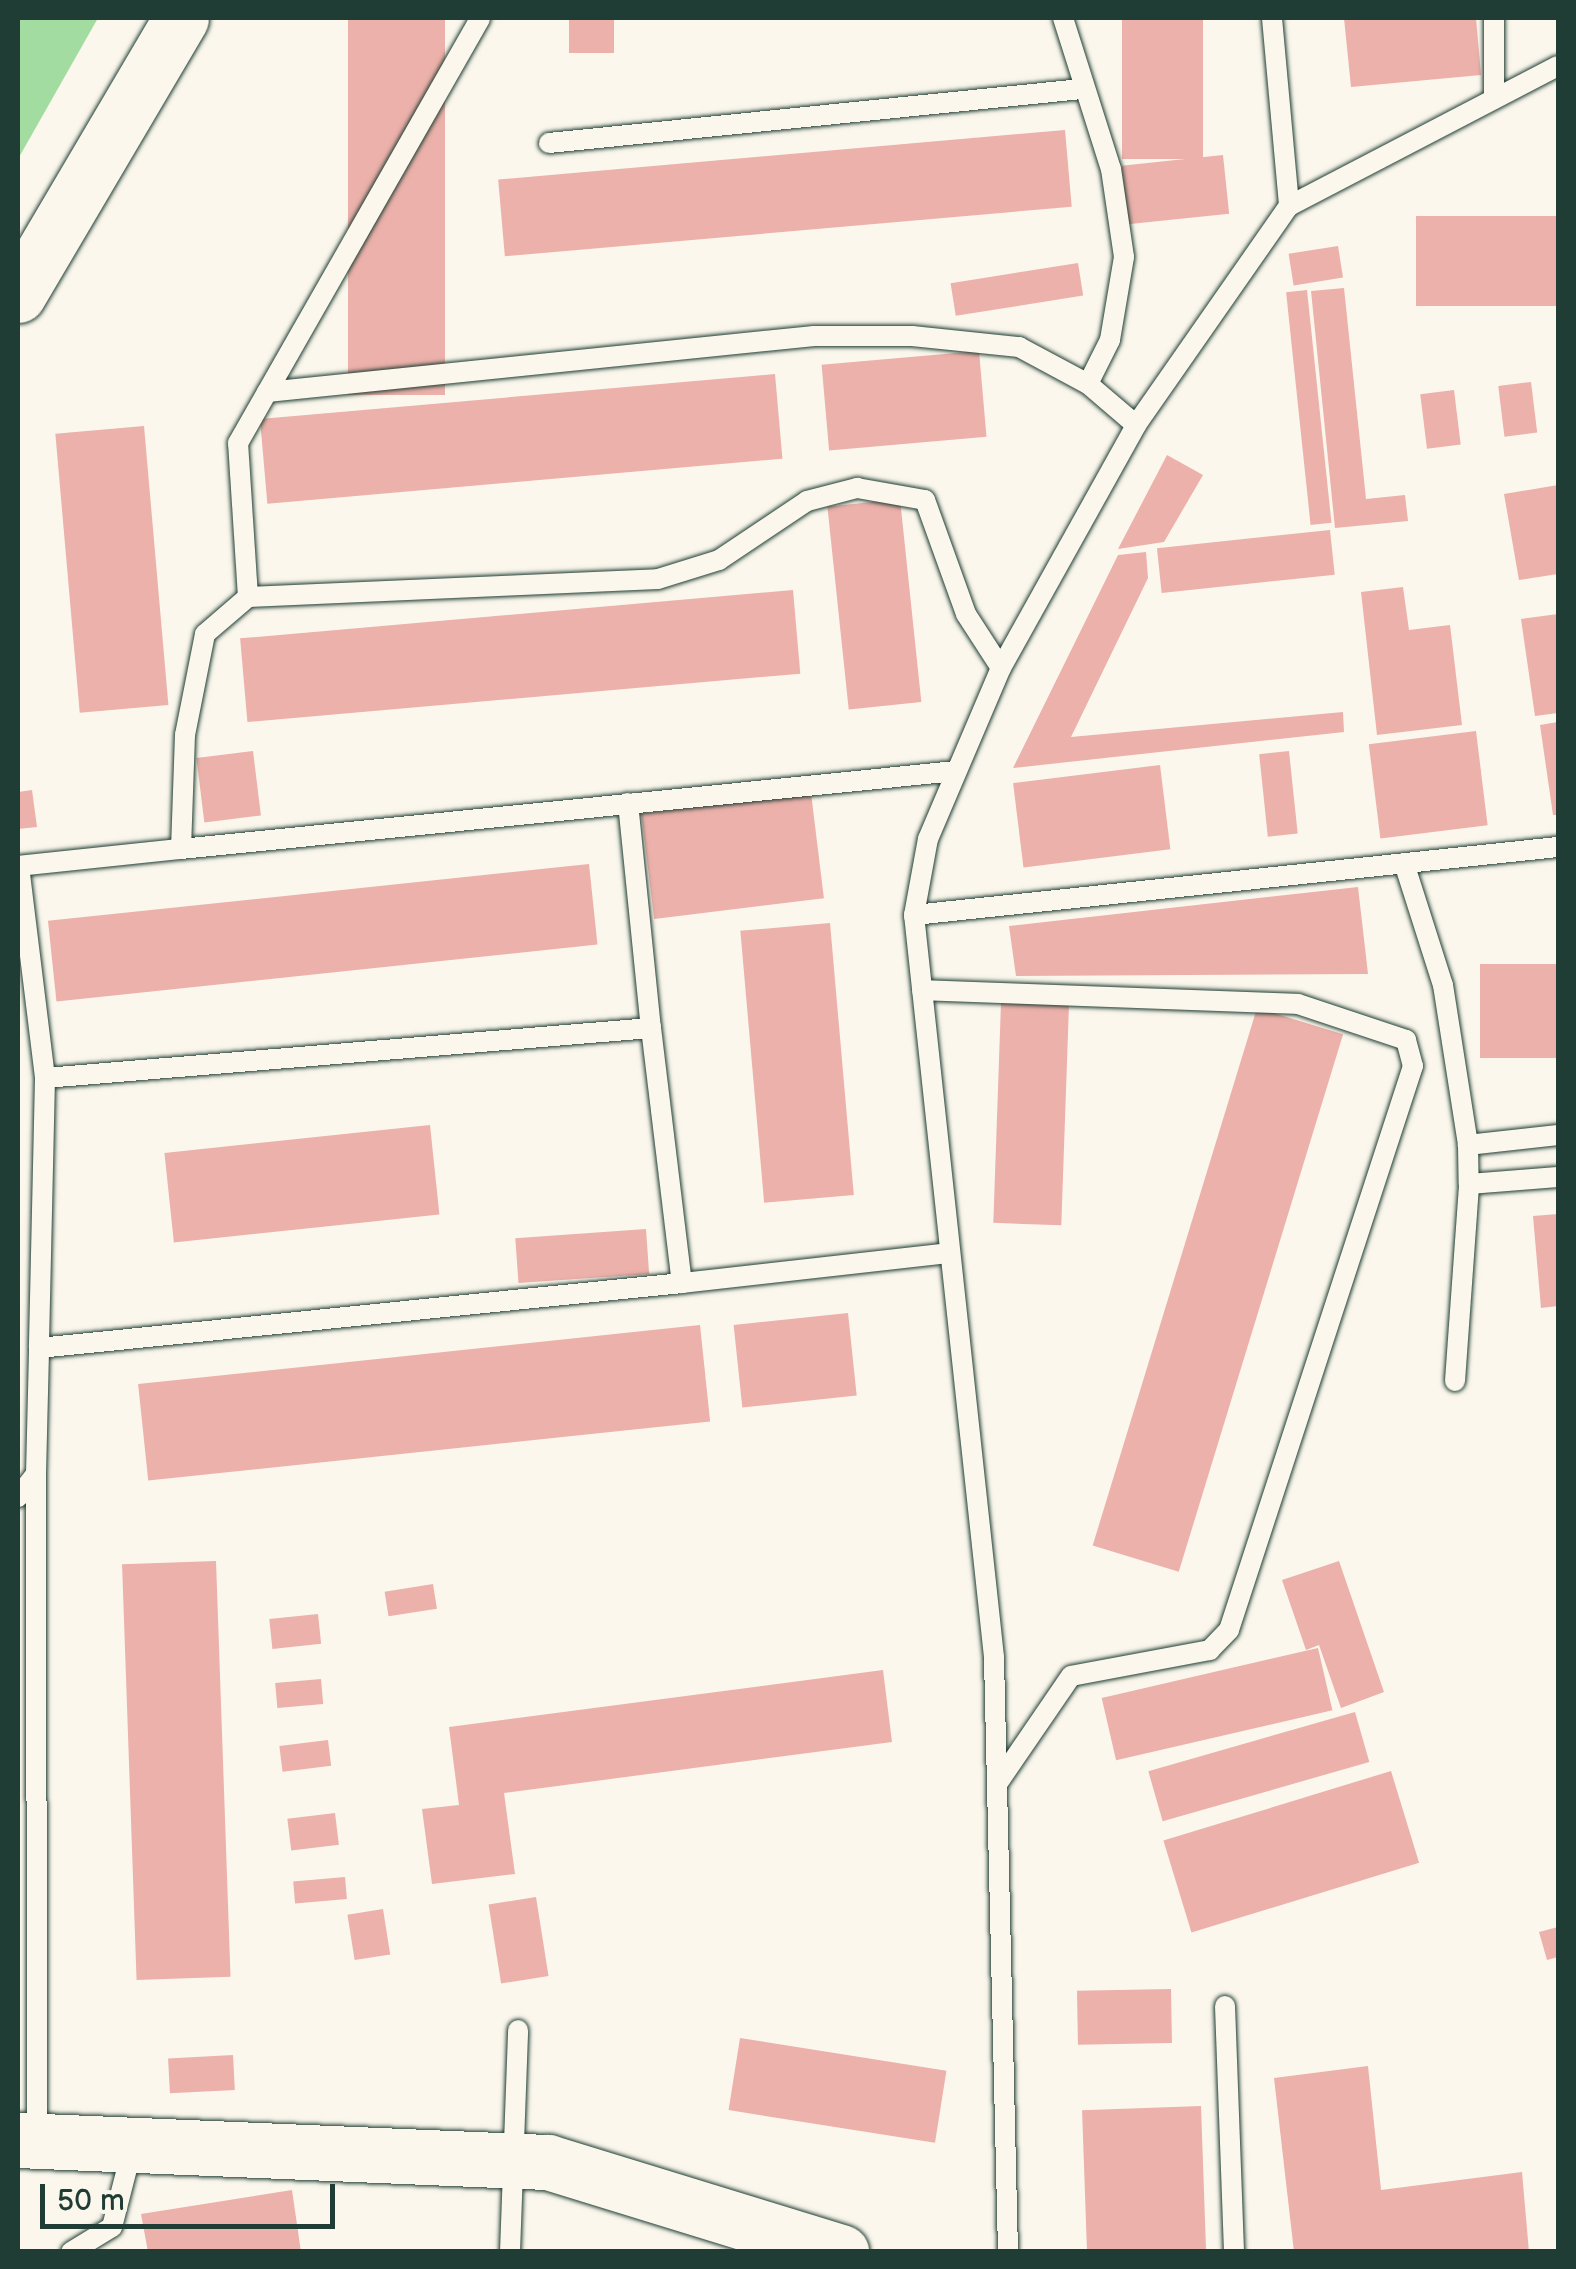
<!DOCTYPE html>
<style>
body{margin:0}
#map{position:relative;width:1576px;height:2269px;overflow:hidden;background:#fbf7ec;font-family:"Balsamiq Sans",sans-serif}
div>[style]{position:absolute}
.green>*{inset:0;background:#a3dca0}
.building>*{inset:0;background:#ecb1aa;transform-origin:0 0}
.roads{filter:drop-shadow(0 0 2px #1f3d34) drop-shadow(0 0 2px #1f3d34)}
.lane>*{height:20px;margin:-10px;padding:0 10px;transform-origin:10px;border-radius:10px;background:#fbf7ec}
.secondary>*{height:55px;margin:-27.5px;padding:0 27.5px;transform-origin:27.5px;border-radius:27.5px;background:#fbf7ec}
span{translate:-50% -50%;white-space:nowrap;text-align:center;line-height:1.15;-webkit-text-stroke:8px #fbf7ec;paint-order:stroke}
.frame{position:absolute;inset:0;border:20px solid #1f3d34;pointer-events:none}
.scale{position:absolute;left:40px;top:2184px;width:295px;height:45px;box-sizing:border-box;border:5px solid #1f3d34;border-top:0;padding-left:12px;font-size:30px;line-height:35px;white-space:nowrap;color:#1f3d34;-webkit-text-stroke:8px #fbf7ec;paint-order:stroke}
</style>
<div id="map">
<div class="green">
<i style="clip-path:polygon(18px 18px,98px 18px,18px 159px)"></i>
</div>
<div class="building">
<i style="left:348px;top:18px;width:97px;height:377px"></i>
<i style="left:569px;top:18px;width:45px;height:35px"></i>
<i style="left:1122px;top:18px;width:81px;height:141px"></i>
<i style="clip-path:polygon(1344px 18px,1476px 18px,1481px 75px,1351px 87px)"></i>
<i style="left:1065px;top:130px;width:77px;height:569px;rotate:85deg"></i>
<i style="left:1223px;top:155px;width:59px;height:102px;rotate:84deg"></i>
<i style="left:1558px;top:216px;width:90px;height:142px;rotate:90deg"></i>
<i style="left:1338px;top:246px;width:32px;height:50px;rotate:81deg"></i>
<i style="left:1078px;top:263px;width:33px;height:129px;rotate:81deg"></i>
<i style="clip-path:polygon(1344px 288px,1366px 499px,1405px 495px,1408px 521px,1335px 528px,1311px 291px)"></i>
<i style="left:1307px;top:290px;width:234px;height:21px;rotate:84deg"></i>
<i style="left:979px;top:351px;width:86px;height:158px;rotate:85deg"></i>
<i style="left:775px;top:374px;width:85px;height:517px;rotate:85deg"></i>
<i style="left:1531px;top:382px;width:51px;height:33px;rotate:83deg"></i>
<i style="left:1454px;top:390px;width:55px;height:34px;rotate:83deg"></i>
<i style="left:144px;top:426px;width:280px;height:89px;rotate:85deg"></i>
<i style="clip-path:polygon(1167px 455px,1203px 475px,1164px 542px,1118px 549px)"></i>
<i style="clip-path:polygon(1558px 485px,1558px 574px,1519px 580px,1504px 494px)"></i>
<i style="left:900px;top:499px;width:204px;height:73px;rotate:84deg"></i>
<i style="left:1330px;top:530px;width:45px;height:174px;rotate:84deg"></i>
<i style="clip-path:polygon(1146px 552px,1148px 578px,1071px 737px,1343px 712px,1344px 732px,1013px 768px,1118px 555px)"></i>
<i style="clip-path:polygon(1403px 587px,1409px 630px,1450px 625px,1462px 725px,1377px 735px,1361px 592px)"></i>
<i style="left:793px;top:590px;width:84px;height:555px;rotate:85deg"></i>
<i style="clip-path:polygon(1558px 614px,1558px 713px,1535px 716px,1521px 619px)"></i>
<i style="clip-path:polygon(1558px 722px,1558px 815px,1553px 815px,1540px 725px)"></i>
<i style="left:1476px;top:731px;width:95px;height:108px;rotate:83deg"></i>
<i style="left:253px;top:751px;width:65px;height:57px;rotate:83deg"></i>
<i style="left:1289px;top:751px;width:83px;height:30px;rotate:84deg"></i>
<i style="left:1160px;top:765px;width:85px;height:148px;rotate:83deg"></i>
<i style="clip-path:polygon(32px 790px,37px 827px,18px 829px,18px 792px)"></i>
<i style="left:811px;top:793px;width:106px;height:171px;rotate:83deg"></i>
<i style="left:589px;top:864px;width:81px;height:544px;rotate:84deg"></i>
<i style="clip-path:polygon(1358px 887px,1368px 974px,1016px 976px,1009px 926px)"></i>
<i style="left:830px;top:923px;width:273px;height:90px;rotate:85deg"></i>
<i style="left:1558px;top:964px;width:94px;height:78px;rotate:90deg"></i>
<i style="left:1001px;top:1003px;width:68px;height:220px;rotate:2deg"></i>
<i style="left:1257px;top:1008px;width:90px;height:562px;rotate:17deg"></i>
<i style="left:430px;top:1125px;width:90px;height:267px;rotate:84deg"></i>
<i style="clip-path:polygon(1558px 1214px,1558px 1306px,1541px 1308px,1533px 1216px)"></i>
<i style="left:646px;top:1229px;width:45px;height:131px;rotate:86deg"></i>
<i style="left:848px;top:1313px;width:83px;height:115px;rotate:84deg"></i>
<i style="left:700px;top:1325px;width:97px;height:565px;rotate:84deg"></i>
<i style="left:216px;top:1561px;width:416px;height:94px;rotate:88deg"></i>
<i style="clip-path:polygon(1339px 1561px,1384px 1692px,1341px 1708px,1319px 1645px,1306px 1650px,1282px 1580px)"></i>
<i style="left:433px;top:1584px;width:25px;height:49px;rotate:81deg"></i>
<i style="left:318px;top:1614px;width:30px;height:49px;rotate:84deg"></i>
<i style="left:1318px;top:1648px;width:64px;height:222px;rotate:77deg"></i>
<i style="clip-path:polygon(883px 1670px,892px 1742px,504px 1793px,515px 1874px,432px 1884px,422px 1809px,459px 1805px,449px 1727px)"></i>
<i style="left:321px;top:1679px;width:25px;height:46px;rotate:85deg"></i>
<i style="left:1355px;top:1712px;width:52px;height:215px;rotate:74deg"></i>
<i style="left:328px;top:1740px;width:26px;height:49px;rotate:83deg"></i>
<i style="left:1391px;top:1771px;width:96px;height:238px;rotate:73deg"></i>
<i style="left:335px;top:1813px;width:32px;height:48px;rotate:83deg"></i>
<i style="left:345px;top:1877px;width:22px;height:52px;rotate:85deg"></i>
<i style="left:536px;top:1897px;width:80px;height:48px;rotate:81deg"></i>
<i style="left:383px;top:1909px;width:46px;height:36px;rotate:81deg"></i>
<i style="clip-path:polygon(1558px 1927px,1558px 1957px,1547px 1960px,1539px 1932px)"></i>
<i style="left:1171px;top:1989px;width:54px;height:94px;rotate:89deg"></i>
<i style="left:740px;top:2038px;width:209px;height:73px;rotate:9deg"></i>
<i style="left:233px;top:2055px;width:35px;height:65px;rotate:87deg"></i>
<i style="clip-path:polygon(1368px 2066px,1381px 2190px,1522px 2172px,1529px 2252px,1294px 2252px,1274px 2078px)"></i>
<i style="left:1201px;top:2106px;width:146px;height:119px;rotate:88deg"></i>
<i style="clip-path:polygon(292px 2190px,301px 2252px,148px 2252px,141px 2214px)"></i>
</div>
<div class="roads">
<div class="lane">
<i style="left:1063px;top:18px;width:158px;rotate:72.4deg"></i>
<i style="left:1111px;top:169px;width:89px;rotate:81.6deg"></i>
<i style="left:1124px;top:257px;width:84px;rotate:99.6deg"></i>
<i style="left:1110px;top:340px;width:49px;rotate:116.6deg"></i>
<i style="left:1272px;top:18px;width:189px;rotate:84.8deg"></i>
<i style="left:1494px;top:96px;width:78px;rotate:-90deg"></i>
<i style="left:549px;top:143px;width:536px;rotate:-5.79deg"></i>
<i style="left:267px;top:392px;width:550px;rotate:-5.85deg"></i>
<i style="left:814px;top:336px;width:98px"></i>
<i style="left:912px;top:336px;width:108px;rotate:5.9deg"></i>
<i style="left:1019px;top:347px;width:78px;rotate:28.2deg"></i>
<i style="left:1088px;top:384px;width:63px;rotate:40.5deg"></i>
<i style="left:248px;top:597px;width:154px;rotate:-93.7deg"></i>
<i style="left:238px;top:443px;width:489px;rotate:-60.3deg"></i>
<i style="left:628px;top:803px;width:226px;rotate:84.2deg"></i>
<i style="left:181px;top:849px;width:778px;rotate:-5.75deg"></i>
<i style="left:1404px;top:863px;width:128px;rotate:72.3deg"></i>
<i style="left:1443px;top:985px;width:162px;rotate:81.1deg"></i>
<i style="left:18px;top:866px;width:164px;rotate:-6deg"></i>
<i style="left:181px;top:849px;width:114px;rotate:-88deg"></i>
<i style="left:185px;top:735px;width:103px;rotate:-78.8deg"></i>
<i style="left:205px;top:634px;width:57px;rotate:-40.7deg"></i>
<i style="left:248px;top:597px;width:410px;rotate:-2.5deg"></i>
<i style="left:658px;top:579px;width:64px;rotate:-17.3deg"></i>
<i style="left:719px;top:560px;width:106px;rotate:-33.8deg"></i>
<i style="left:807px;top:501px;width:52px;rotate:-14.6deg"></i>
<i style="left:857px;top:488px;width:69px;rotate:10deg"></i>
<i style="left:925px;top:500px;width:121px;rotate:70.2deg"></i>
<i style="left:966px;top:614px;width:64px;rotate:57.1deg"></i>
<i style="left:19px;top:866px;width:214px;rotate:83deg"></i>
<i style="left:45px;top:1078px;width:270px;rotate:91.3deg"></i>
<i style="left:914px;top:915px;width:648px;rotate:-6.03deg"></i>
<i style="left:922px;top:990px;width:376px;rotate:2.1deg"></i>
<i style="left:1298px;top:1004px;width:114px;rotate:18.4deg"></i>
<i style="left:1406px;top:1040px;width:27px;rotate:75deg"></i>
<i style="left:1413px;top:1066px;width:593px;rotate:108.07deg"></i>
<i style="left:1229px;top:1630px;width:28px;rotate:134deg"></i>
<i style="left:1210px;top:1650px;width:141px;rotate:169.4deg"></i>
<i style="left:1071px;top:1676px;width:127px;rotate:124.4deg"></i>
<i style="left:45px;top:1078px;width:608px;rotate:-4.72deg"></i>
<i style="left:651px;top:1028px;width:257px;rotate:83.1deg"></i>
<i style="left:682px;top:1283px;width:269px;rotate:-6.4deg"></i>
<i style="left:1558px;top:1135px;width:91px;rotate:173.7deg"></i>
<i style="left:1468px;top:1145px;width:39px;rotate:89deg"></i>
<i style="left:1469px;top:1184px;width:89px;rotate:-4.5deg"></i>
<i style="left:1455px;top:1381px;width:197px;rotate:-85.9deg"></i>
<i style="left:36px;top:1476px;width:661px;rotate:89.91deg"></i>
<i style="left:18px;top:1497px;width:29px;rotate:-52deg"></i>
<i style="left:36px;top:1474px;width:126px;rotate:-88.6deg"></i>
<i style="left:39px;top:1348px;width:646px;rotate:-5.77deg"></i>
<i style="left:1225px;top:2006px;width:246px;rotate:87.9deg"></i>
<i style="left:71px;top:2252px;width:48px;rotate:-31.4deg"></i>
<i style="left:112px;top:2227px;width:85px;rotate:-75.6deg"></i>
<i style="left:510px;top:2252px;width:222px;rotate:-87.9deg"></i>
<i style="left:1008px;top:2252px;width:595px;rotate:-91.35deg"></i>
<i style="left:994px;top:1657px;width:746px;rotate:-96.15deg"></i>
<i style="left:914px;top:915px;width:77px;rotate:-79.6deg"></i>
<i style="left:928px;top:839px;width:186px;rotate:-66.9deg"></i>
<i style="left:1001px;top:668px;width:278px;rotate:-60.9deg"></i>
<i style="left:1136px;top:425px;width:267px;rotate:-55.1deg"></i>
<i style="left:1289px;top:206px;width:303px;rotate:-27.5deg"></i>
</div>
<div class="secondary">
<i style="left:18px;top:295px;width:321px;rotate:-59.5deg"></i>
<i style="left:18px;top:2140px;width:530px;rotate:2.38deg"></i>
<i style="left:548px;top:2162px;width:307px;rotate:17.1deg"></i>
</div>
</div>
<div class="frame"></div>
<div class="scale">50 m</div>
</div>
